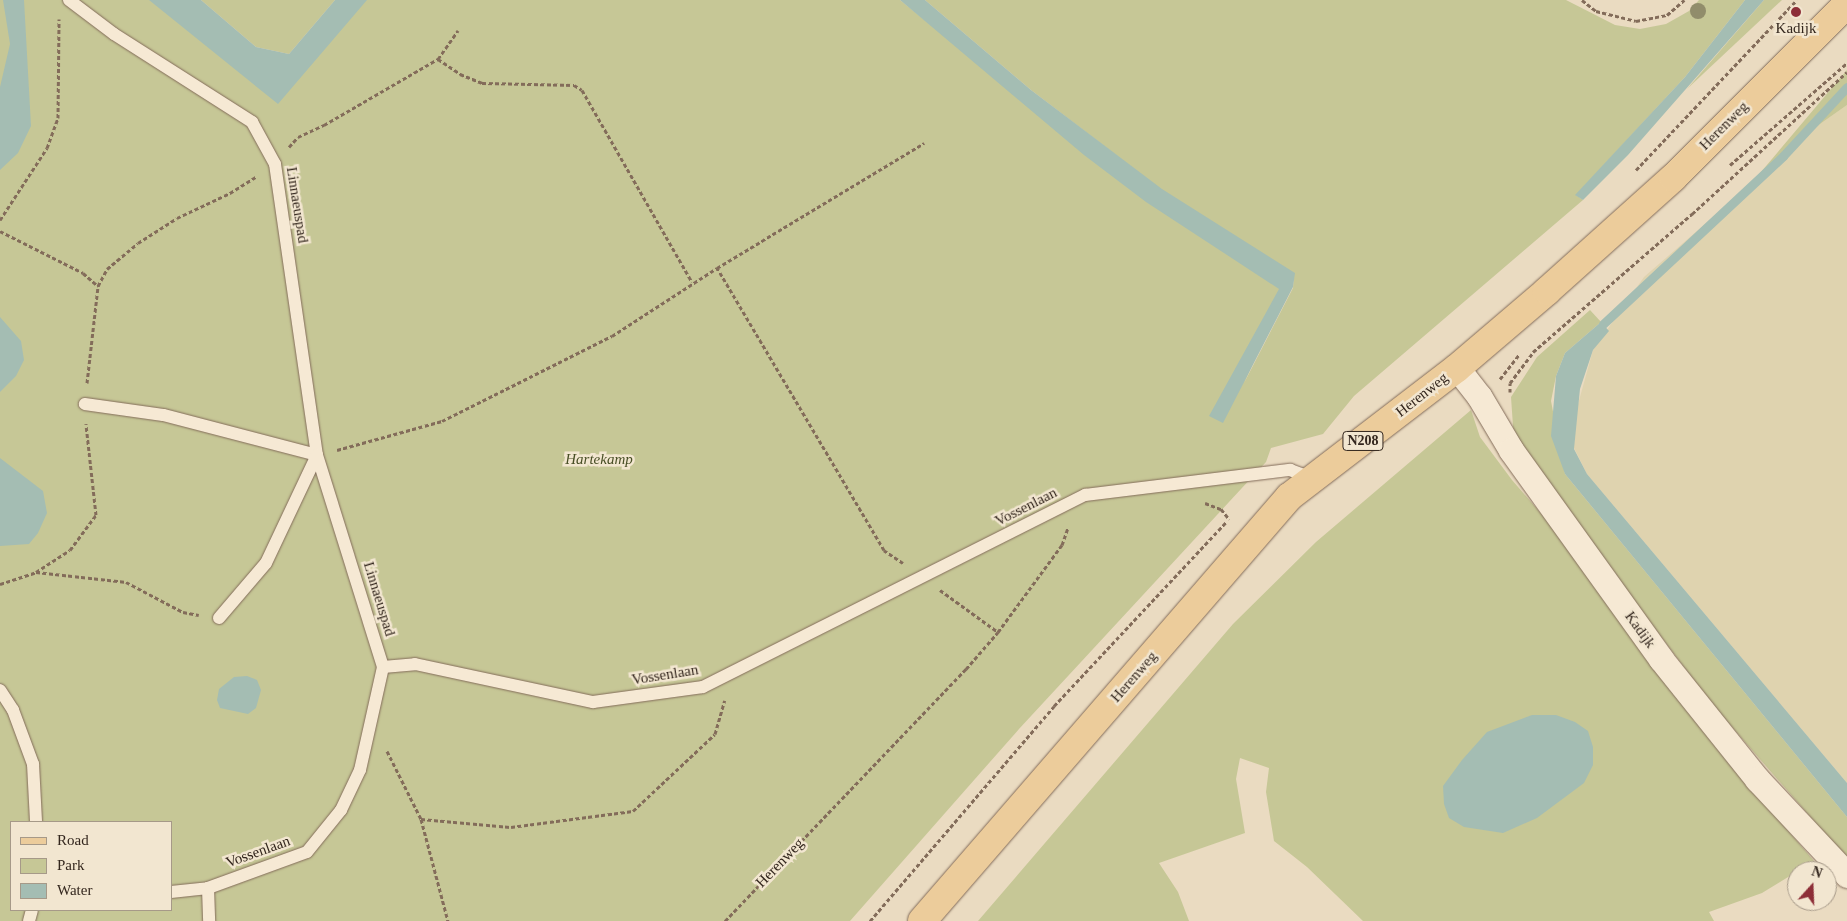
<!DOCTYPE html>
<style>
body{margin:0}
#map{position:relative;width:1847px;height:921px;overflow:hidden;background:#eadbc1;font-family:Georgia,serif}
div>[style]{position:absolute}
.farmland>*{inset:0;background:#dfd3af}
.green>*{inset:0;background:#c6c796}
.water>*{inset:0;background:#a4bdb3}
.stream>*{height:9px;margin:-4.5px;padding:0 4.5px;transform-origin:4.5px;border-radius:4.5px;background:#a4bdb3}
.path>*{height:3px;margin-top:-1.5px;transform-origin:0;background:repeating-linear-gradient(90deg,#836c5a 0 4px,transparent 0 6.5px)}
.roads{filter:drop-shadow(0 0 1px #836c5a) drop-shadow(0 0 1px #836c5a)}
.service>*{height:12px;margin:-6px;padding:0 6px;transform-origin:6px;border-radius:6px;background:#f6e9d4}
.minor>*{height:25px;margin:-12.5px;padding:0 12.5px;transform-origin:12.5px;border-radius:12.5px;background:#f6e9d4}
.primary>*{height:28px;margin:-14px;padding:0 14px;transform-origin:14px;border-radius:14px;background:#eccc9b}
.trees>*{width:16px;height:16px;margin:-8px;border-radius:50%;background:#918d6b}
.dots>*{width:14px;height:14px;translate:-50% -50%;box-sizing:border-box;border:2px solid #f2e6d0;border-radius:50%}
span{translate:-50% -50%;white-space:nowrap;text-align:center;line-height:1.15;-webkit-text-stroke:5px #f2e6d0;paint-order:stroke}
.shield-label span{padding:1px 4px;background:#f2e6d0;border:1px solid;border-radius:4px;-webkit-text-stroke-width:0}
.shield-label{font-size:14px;color:#33261d;font-weight:700}
.poi-label{font-size:15px;color:#33261d}
.street-label{font-size:15px;color:#33261d}
.park-label{font-size:15px;color:#484e25;font-style:italic}
.legend{position:absolute;left:10px;top:821px;width:162px;height:90px;box-sizing:border-box;background:#f2e6d0;border:1px solid #a69988;margin:0;padding:6px 9px;list-style:none;font-size:15px;color:#33261d}
.legend li{display:flex;align-items:center;gap:10px;height:25px}
.legend b{width:25px;border:1px solid #a69988}
.north{position:absolute;left:1787px;top:861px;width:50px;height:50px;box-sizing:border-box;background:#f2e6d0;border:1px solid #a69988;border-radius:50%;rotate:20deg;font-size:14px;font-weight:700;line-height:20px;text-align:center;color:#33261d}
.north::after{content:'';display:block;margin:auto;width:18px;height:22px;background:#8d2e37;clip-path:polygon(50% 0,100% 100%,50% 72%,0 100%)}
</style>
<div id="map">
<div class="farmland">
<i style="clip-path:polygon(1847px 105px,1847px 783px,1587px 474px,1574px 448px,1575px 415px,1593px 350px,1644px 277px,1820px 124px)"></i>
</div>
<div class="green">
<i style="clip-path:polygon(evenodd,0 0,160px 0,275px 88px,356px 0,900px 0,1002px 83px,1154px 184px,1031px 90px,925px 0,1566px 0,1615px 25px,1640px 29px,1666px 24px,1689px 11px,1699px 0,1745px 0,1685px 77px,1576px 195px,1583px 200px,1354px 396px,1323px 434px,1271px 448px,1266px 462px,1019px 729px,850px 921px,0 921px,0 0,1294px 274px,1293px 288px,1244px 383px,1294px 274px,0 0,11px 822px,171px 822px,171px 910px,11px 910px,11px 822px)"></i>
<i style="clip-path:polygon(201px 0,335px 0,289px 54px,256px 47px)"></i>
<i style="clip-path:polygon(1764px 0,1782px 0,1687px 89px)"></i>
<i style="clip-path:polygon(1847px 70px,1847px 105px,1820px 124px,1750px 185px)"></i>
<i style="clip-path:polygon(1590px 310px,1601px 322px,1565px 353px,1556px 376px,1551px 401px,1565px 474px,1847px 817px,1847px 859px,1711px 703px,1514px 441px,1511px 397px,1537px 357px)"></i>
<i style="clip-path:polygon(1471px 410px,1480px 437px,1512px 480px,1558px 533px,1731px 764px,1814px 861px,1762px 893px,1709px 912px,1714px 921px,1363px 921px,1307px 867px,1274px 841px,1266px 792px,1269px 768px,1240px 758px,1236px 779px,1245px 833px,1159px 863px,1178px 892px,1189px 921px,978px 921px,1233px 624px,1316px 542px)"></i>
</div>
<div class="water">
<i style="clip-path:polygon(3px 0,24px 0,31px 126px,18px 153px,0 170px,0 87px,10px 44px)"></i>
<i style="clip-path:polygon(149px 0,201px 0,256px 47px,289px 54px,335px 0,367px 0,278px 104px)"></i>
<i style="clip-path:polygon(900px 0,925px 0,1031px 90px,1162px 189px,1295px 273px,1293px 287px,1223px 423px,1209px 416px,1279px 289px,1146px 202px,1084px 155px)"></i>
<i style="clip-path:polygon(1745px 0,1764px 0,1628px 155px,1583px 200px,1575px 195px,1685px 77px)"></i>
<i style="clip-path:polygon(0 317px,21px 341px,24px 360px,16px 376px,0 392px)"></i>
<i style="clip-path:polygon(1601px 322px,1609px 331px,1593px 350px,1580px 389px,1574px 449px,1587px 474px,1847px 783px,1847px 817px,1565px 474px,1551px 436px,1556px 376px,1565px 353px)"></i>
<i style="clip-path:polygon(0 458px,43px 491px,47px 513px,38px 533px,29px 544px,0 546px)"></i>
<i style="clip-path:polygon(247px 676px,257px 680px,261px 690px,256px 708px,248px 714px,220px 708px,217px 700px,219px 689px,234px 677px)"></i>
<i style="clip-path:polygon(1532px 715px,1556px 715px,1575px 722px,1588px 731px,1593px 747px,1593px 765px,1584px 783px,1537px 818px,1503px 833px,1464px 827px,1449px 818px,1444px 804px,1443px 786px,1462px 760px,1487px 732px)"></i>
</div>
<div class="stream">
<i style="left:1603px;top:324px;width:246px;rotate:-43deg"></i>
<i style="left:1783px;top:156px;width:94px;rotate:-47.2deg"></i>
</div>
<div class="path">
<i style="left:1582px;top:0;width:18px;rotate:38deg"></i>
<i style="left:1596px;top:11px;width:41px;rotate:14deg"></i>
<i style="left:1636px;top:21px;width:32px;rotate:-11deg"></i>
<i style="left:1667px;top:15px;width:23px;rotate:-41deg"></i>
<i style="left:438px;top:59px;width:27px;rotate:34deg"></i>
<i style="left:460px;top:74px;width:24px;rotate:22deg"></i>
<i style="left:482px;top:83px;width:92px;rotate:1.2deg"></i>
<i style="left:574px;top:85px;width:9px;rotate:32deg"></i>
<i style="left:582px;top:90px;width:221px;rotate:60.2deg"></i>
<i style="left:289px;top:147px;width:13px;rotate:-48deg"></i>
<i style="left:298px;top:137px;width:29px;rotate:-25deg"></i>
<i style="left:324px;top:125px;width:132px;rotate:-30.1deg"></i>
<i style="left:438px;top:59px;width:35px;rotate:-55deg"></i>
<i style="left:1730px;top:165px;width:155px;rotate:-41.1deg"></i>
<i style="left:1636px;top:170px;width:234px;rotate:-46.6deg"></i>
<i style="left:0;top:220px;width:86px;rotate:-56.9deg"></i>
<i style="left:47px;top:148px;width:32px;rotate:-70deg"></i>
<i style="left:58px;top:118px;width:99px;rotate:-89.4deg"></i>
<i style="left:0;top:231px;width:93px;rotate:26.8deg"></i>
<i style="left:83px;top:273px;width:20px;rotate:41deg"></i>
<i style="left:1500px;top:379px;width:31px;rotate:-52deg"></i>
<i style="left:87px;top:383px;width:98px;rotate:-83.5deg"></i>
<i style="left:98px;top:286px;width:19px;rotate:-62deg"></i>
<i style="left:107px;top:269px;width:40px;rotate:-40deg"></i>
<i style="left:138px;top:243px;width:46px;rotate:-32.7deg"></i>
<i style="left:177px;top:218px;width:59px;rotate:-25.3deg"></i>
<i style="left:230px;top:193px;width:32px;rotate:-32deg"></i>
<i style="left:1510px;top:392px;width:9px;rotate:-90deg"></i>
<i style="left:1510px;top:383px;width:39px;rotate:-53deg"></i>
<i style="left:1533px;top:352px;width:211px;rotate:-41deg"></i>
<i style="left:1692px;top:214px;width:210px;rotate:-42.5deg"></i>
<i style="left:337px;top:450px;width:109px;rotate:-15.4deg"></i>
<i style="left:442px;top:421px;width:190px;rotate:-26.6deg"></i>
<i style="left:612px;top:336px;width:125px;rotate:-32.9deg"></i>
<i style="left:1205px;top:503px;width:17px;rotate:21deg"></i>
<i style="left:1221px;top:509px;width:13px;rotate:51deg"></i>
<i style="left:903px;top:563px;width:23px;rotate:-146deg"></i>
<i style="left:884px;top:550px;width:328px;rotate:-120.6deg"></i>
<i style="left:717px;top:268px;width:242px;rotate:-31.1deg"></i>
<i style="left:36px;top:572px;width:40px;rotate:-32.9deg"></i>
<i style="left:70px;top:550px;width:44px;rotate:-53.4deg"></i>
<i style="left:96px;top:515px;width:92px;rotate:-96.3deg"></i>
<i style="left:0;top:584px;width:38px;rotate:-18deg"></i>
<i style="left:36px;top:572px;width:91px;rotate:6.3deg"></i>
<i style="left:126px;top:582px;width:64px;rotate:27.8deg"></i>
<i style="left:183px;top:612px;width:16px;rotate:11deg"></i>
<i style="left:940px;top:590px;width:72px;rotate:35.9deg"></i>
<i style="left:387px;top:751px;width:76px;rotate:63.4deg"></i>
<i style="left:421px;top:819px;width:106px;rotate:75.2deg"></i>
<i style="left:421px;top:819px;width:90px;rotate:5.1deg"></i>
<i style="left:511px;top:827px;width:123px;rotate:-7.5deg"></i>
<i style="left:633px;top:811px;width:112px;rotate:-43.2deg"></i>
<i style="left:715px;top:734px;width:35px;rotate:-74deg"></i>
<i style="left:725px;top:921px;width:349px;rotate:-46.3deg"></i>
<i style="left:966px;top:669px;width:49px;rotate:-49.1deg"></i>
<i style="left:998px;top:632px;width:108px;rotate:-53.7deg"></i>
<i style="left:1062px;top:545px;width:18px;rotate:-71deg"></i>
<i style="left:870px;top:921px;width:283px;rotate:-49.4deg"></i>
<i style="left:1054px;top:706px;width:253px;rotate:-46.9deg"></i>
</div>
<div class="roads">
<div class="service">
<i style="left:69px;top:0;width:56px;rotate:37.1deg"></i>
<i style="left:114px;top:34px;width:164px;rotate:32.5deg"></i>
<i style="left:252px;top:122px;width:48px;rotate:61.3deg"></i>
<i style="left:275px;top:164px;width:294px;rotate:81.8deg"></i>
<i style="left:317px;top:455px;width:159px;rotate:-165.4deg"></i>
<i style="left:163px;top:415px;width:79px;rotate:-172deg"></i>
<i style="left:317px;top:455px;width:222px;rotate:72.7deg"></i>
<i style="left:219px;top:618px;width:72px;rotate:-49.5deg"></i>
<i style="left:266px;top:563px;width:119px;rotate:-64.7deg"></i>
<i style="left:0;top:690px;width:24px;rotate:57deg"></i>
<i style="left:13px;top:710px;width:58px;rotate:69.7deg"></i>
<i style="left:33px;top:764px;width:58px;rotate:87deg"></i>
<i style="left:208px;top:888px;width:33px;rotate:88deg"></i>
<i style="left:171px;top:892px;width:37px;rotate:-6deg"></i>
<i style="left:208px;top:888px;width:105px;rotate:-20deg"></i>
<i style="left:307px;top:852px;width:54px;rotate:-51deg"></i>
<i style="left:341px;top:810px;width:44px;rotate:-64.6deg"></i>
<i style="left:360px;top:770px;width:106px;rotate:-77.4deg"></i>
<i style="left:383px;top:667px;width:32px;rotate:-5deg"></i>
<i style="left:415px;top:664px;width:182px;rotate:12.1deg"></i>
<i style="left:593px;top:702px;width:111px;rotate:-7.8deg"></i>
<i style="left:703px;top:687px;width:428px;rotate:-26.7deg"></i>
<i style="left:1085px;top:495px;width:207px;rotate:-7deg"></i>
<i style="left:1290px;top:470px;width:23px;rotate:20deg"></i>
<i style="left:29px;top:921px;width:11px;rotate:-75deg"></i>
</div>
<div class="minor">
<i style="left:1457px;top:368px;width:36px;rotate:52deg"></i>
<i style="left:1479px;top:396px;width:63px;rotate:59.3deg"></i>
<i style="left:1511px;top:450px;width:257px;rotate:54.3deg"></i>
<i style="left:1661px;top:659px;width:154px;rotate:51.3deg"></i>
<i style="left:1757px;top:779px;width:132px;rotate:46.8deg"></i>
</div>
<div class="primary">
<i style="left:922px;top:921px;width:561px;rotate:-49.12deg"></i>
<i style="left:1289px;top:497px;width:212px;rotate:-37.5deg"></i>
<i style="left:1457px;top:368px;width:118px;rotate:-40.5deg"></i>
<i style="left:1547px;top:291px;width:169px;rotate:-41.9deg"></i>
<i style="left:1673px;top:178px;width:246px;rotate:-45deg"></i>
</div>
</div>
<div class="trees">
<i style="left:1698px;top:11px"></i>
</div>
<div class="dots">
<i style="left:1796px;top:12px;background:#8d2e37"></i>
</div>
<div class="shield-label">
<span style="left:1363px;top:441px">N208</span>
</div>
<div class="poi-label">
<span style="left:1796px;top:29px">Kadijk</span>
</div>
<div class="street-label">
<span style="left:1724px;top:126px;rotate:-45deg">Herenweg</span>
<span style="left:297px;top:205px;rotate:81deg">Linnaeuspad</span>
<span style="left:1422px;top:395px;rotate:-38deg">Herenweg</span>
<span style="left:1026px;top:507px;rotate:-27deg">Vossenlaan</span>
<span style="left:379px;top:599px;rotate:73deg">Linnaeuspad</span>
<span style="left:1640px;top:630px;rotate:54deg">Kadijk</span>
<span style="left:665px;top:675px;rotate:-9deg">Vossenlaan</span>
<span style="left:1134px;top:677px;rotate:-49deg">Herenweg</span>
<span style="left:258px;top:852px;rotate:-20deg">Vossenlaan</span>
<span style="left:780px;top:863px;rotate:-46deg">Herenweg</span>
</div>
<div class="park-label">
<span style="left:599px;top:460px">Hartekamp</span>
</div>
<ul class="legend">
<li><b style="height:6px;background:#eccc9b"></b>Road</li>
<li><b style="height:14px;background:#c6c796"></b>Park</li>
<li><b style="height:14px;background:#a4bdb3"></b>Water</li>
</ul>
<div class="north">N</div>
</div>
